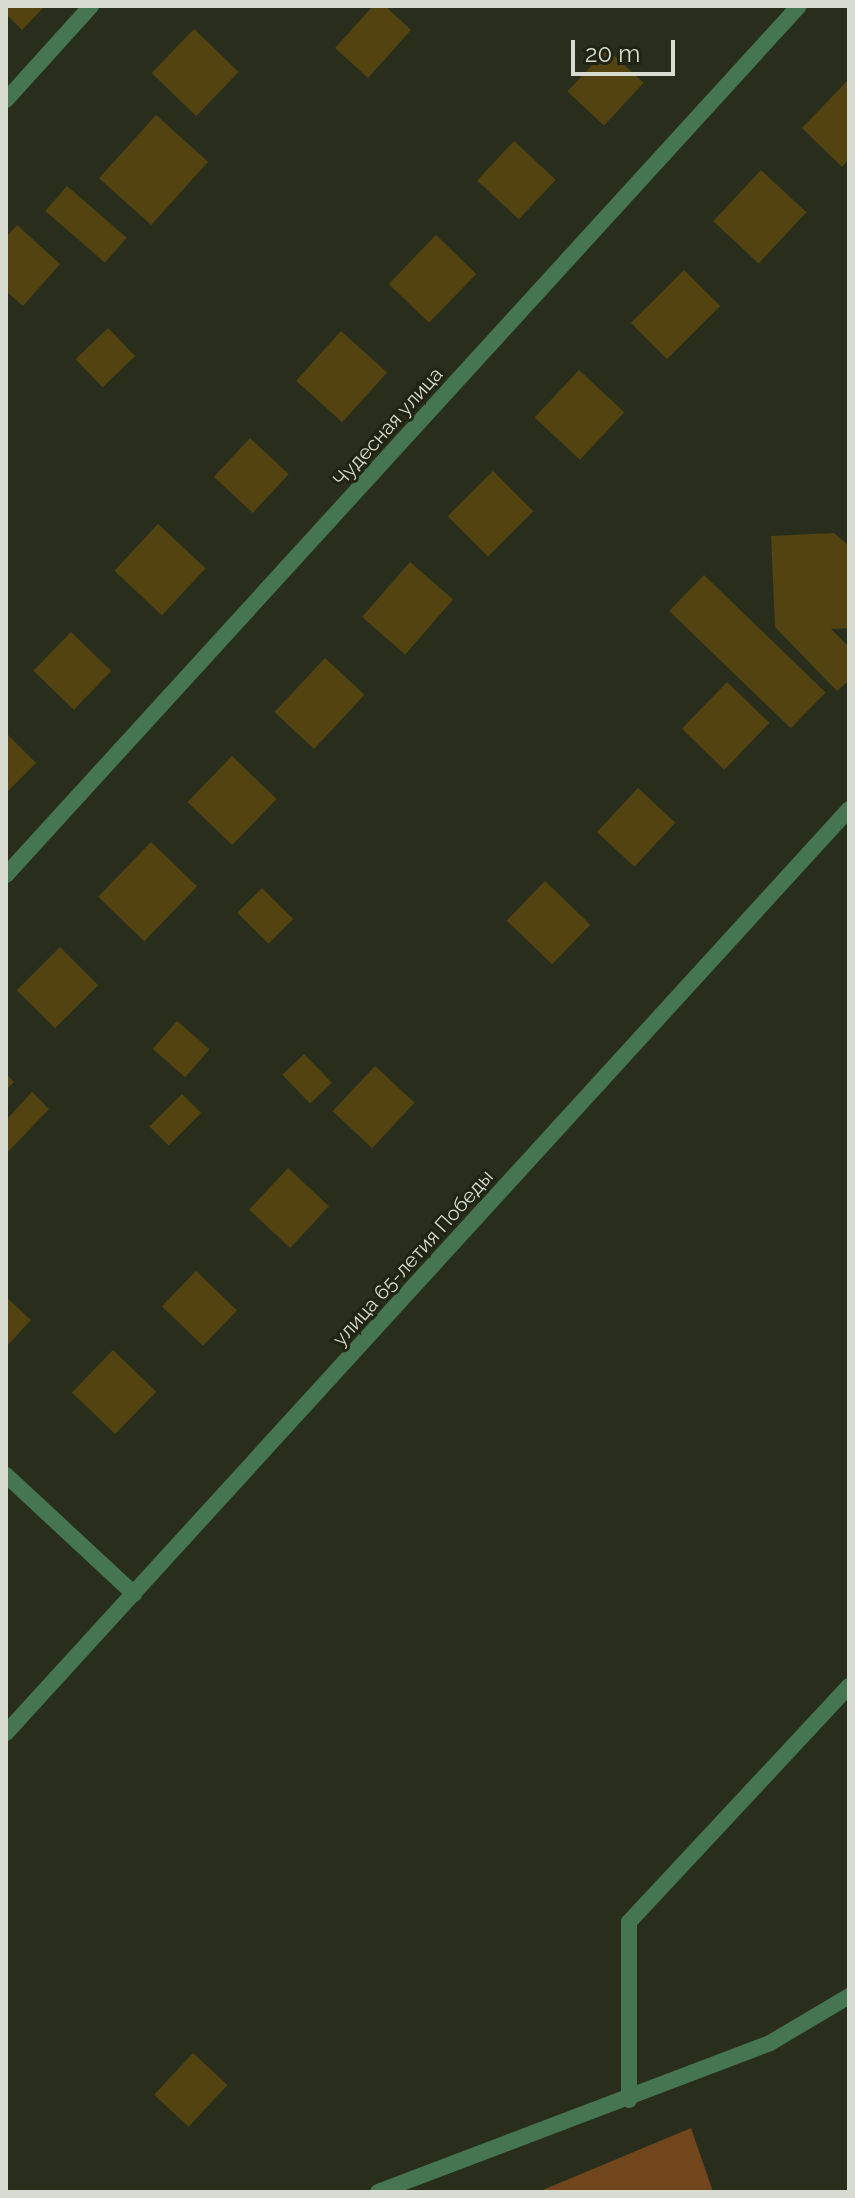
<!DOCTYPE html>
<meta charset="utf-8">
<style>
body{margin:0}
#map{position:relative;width:855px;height:2198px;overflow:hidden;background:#292e1c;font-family:Raleway,sans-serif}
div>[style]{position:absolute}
.green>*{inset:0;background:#72461d}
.building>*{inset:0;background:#534311;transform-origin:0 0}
.minor>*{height:16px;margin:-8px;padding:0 8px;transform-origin:8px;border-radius:8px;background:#467651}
span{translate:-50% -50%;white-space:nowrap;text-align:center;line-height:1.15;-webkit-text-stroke:6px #202412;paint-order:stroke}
.street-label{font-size:20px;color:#d8dcd0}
.frame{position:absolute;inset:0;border:8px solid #d8dcd0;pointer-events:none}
.scale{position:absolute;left:571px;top:40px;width:104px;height:36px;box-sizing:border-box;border:4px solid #d8dcd0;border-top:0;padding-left:10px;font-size:24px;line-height:28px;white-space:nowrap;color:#d8dcd0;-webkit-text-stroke:6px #202412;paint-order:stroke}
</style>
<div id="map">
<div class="green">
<i style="clip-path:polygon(691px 2128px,713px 2192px,538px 2192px)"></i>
</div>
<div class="building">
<i style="clip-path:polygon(6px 6px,45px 6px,22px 30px,6px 14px)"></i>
<i style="clip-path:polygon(373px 6px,385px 6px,411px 30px,368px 78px,335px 48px)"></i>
<i style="left:194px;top:29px;width:62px;height:61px;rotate:44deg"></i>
<i style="left:607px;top:49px;width:50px;height:58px;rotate:43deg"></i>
<i style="clip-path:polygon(849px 79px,849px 159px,842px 167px,802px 128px)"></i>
<i style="left:156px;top:115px;width:70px;height:85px;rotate:42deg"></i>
<i style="left:514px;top:141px;width:57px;height:54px;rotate:43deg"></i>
<i style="left:761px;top:170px;width:62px;height:70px;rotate:43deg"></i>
<i style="left:67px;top:186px;width:79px;height:33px;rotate:41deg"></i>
<i style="clip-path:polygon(17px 225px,60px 264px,23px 306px,6px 291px,6px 237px)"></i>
<i style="left:436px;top:235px;width:56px;height:68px;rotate:44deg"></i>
<i style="left:684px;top:270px;width:51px;height:75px;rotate:45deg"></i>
<i style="left:108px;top:328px;width:39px;height:45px;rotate:46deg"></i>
<i style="left:341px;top:331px;width:62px;height:67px;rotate:42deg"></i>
<i style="left:579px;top:370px;width:62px;height:65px;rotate:43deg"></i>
<i style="left:250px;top:438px;width:53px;height:53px;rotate:43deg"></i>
<i style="left:493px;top:471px;width:57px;height:64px;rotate:45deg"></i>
<i style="left:158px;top:524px;width:65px;height:64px;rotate:43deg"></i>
<i style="clip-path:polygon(834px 533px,849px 546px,849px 628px,831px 629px,849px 647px,849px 680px,837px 691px,775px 627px,771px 536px)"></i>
<i style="left:410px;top:562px;width:57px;height:73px;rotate:41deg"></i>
<i style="left:704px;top:575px;width:169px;height:50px;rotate:44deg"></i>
<i style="left:71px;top:632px;width:56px;height:54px;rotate:44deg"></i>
<i style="left:325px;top:658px;width:54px;height:74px;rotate:43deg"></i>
<i style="left:727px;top:682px;width:59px;height:65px;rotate:44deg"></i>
<i style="clip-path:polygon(6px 733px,36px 763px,6px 793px)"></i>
<i style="left:232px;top:756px;width:62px;height:64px;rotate:44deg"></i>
<i style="left:638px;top:788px;width:51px;height:60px;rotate:43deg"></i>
<i style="left:151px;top:842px;width:64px;height:76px;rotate:44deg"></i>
<i style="left:545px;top:881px;width:63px;height:55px;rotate:44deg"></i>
<i style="left:262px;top:888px;width:44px;height:35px;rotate:45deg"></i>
<i style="left:60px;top:947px;width:54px;height:61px;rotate:45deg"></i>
<i style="left:177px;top:1021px;width:43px;height:37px;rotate:41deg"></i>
<i style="left:304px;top:1054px;width:40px;height:30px;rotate:46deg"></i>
<i style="left:375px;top:1066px;width:54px;height:62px;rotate:43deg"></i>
<i style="clip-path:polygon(6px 1074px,14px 1082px,6px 1090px)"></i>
<i style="clip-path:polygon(32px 1092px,49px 1109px,6px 1154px,6px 1120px)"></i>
<i style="left:182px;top:1094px;width:27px;height:46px;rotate:45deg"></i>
<i style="left:288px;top:1168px;width:56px;height:57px;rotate:43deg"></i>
<i style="left:196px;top:1271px;width:57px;height:49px;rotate:44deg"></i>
<i style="clip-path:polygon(6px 1297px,31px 1320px,6px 1347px)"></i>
<i style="left:113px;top:1350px;width:60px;height:59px;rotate:44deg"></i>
<i style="left:193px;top:2053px;width:47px;height:57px;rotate:43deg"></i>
</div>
<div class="minor">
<i style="left:6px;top:100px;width:127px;rotate:-47.9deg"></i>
<i style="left:6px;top:875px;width:1176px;rotate:-47.62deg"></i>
<i style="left:6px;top:1475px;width:175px;rotate:42.9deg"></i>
<i style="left:6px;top:1733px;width:1251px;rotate:-47.62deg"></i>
<i style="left:629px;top:2100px;width:178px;rotate:-90deg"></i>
<i style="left:629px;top:1922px;width:323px;rotate:-47deg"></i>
<i style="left:378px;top:2192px;width:419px;rotate:-20.8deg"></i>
<i style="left:770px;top:2043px;width:92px;rotate:-30.7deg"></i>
</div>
<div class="street-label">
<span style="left:388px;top:427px;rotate:-48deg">Чудесная улица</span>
<span style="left:413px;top:1258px;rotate:-48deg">улица 65-летия Победы</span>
</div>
<div class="frame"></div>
<div class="scale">20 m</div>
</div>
